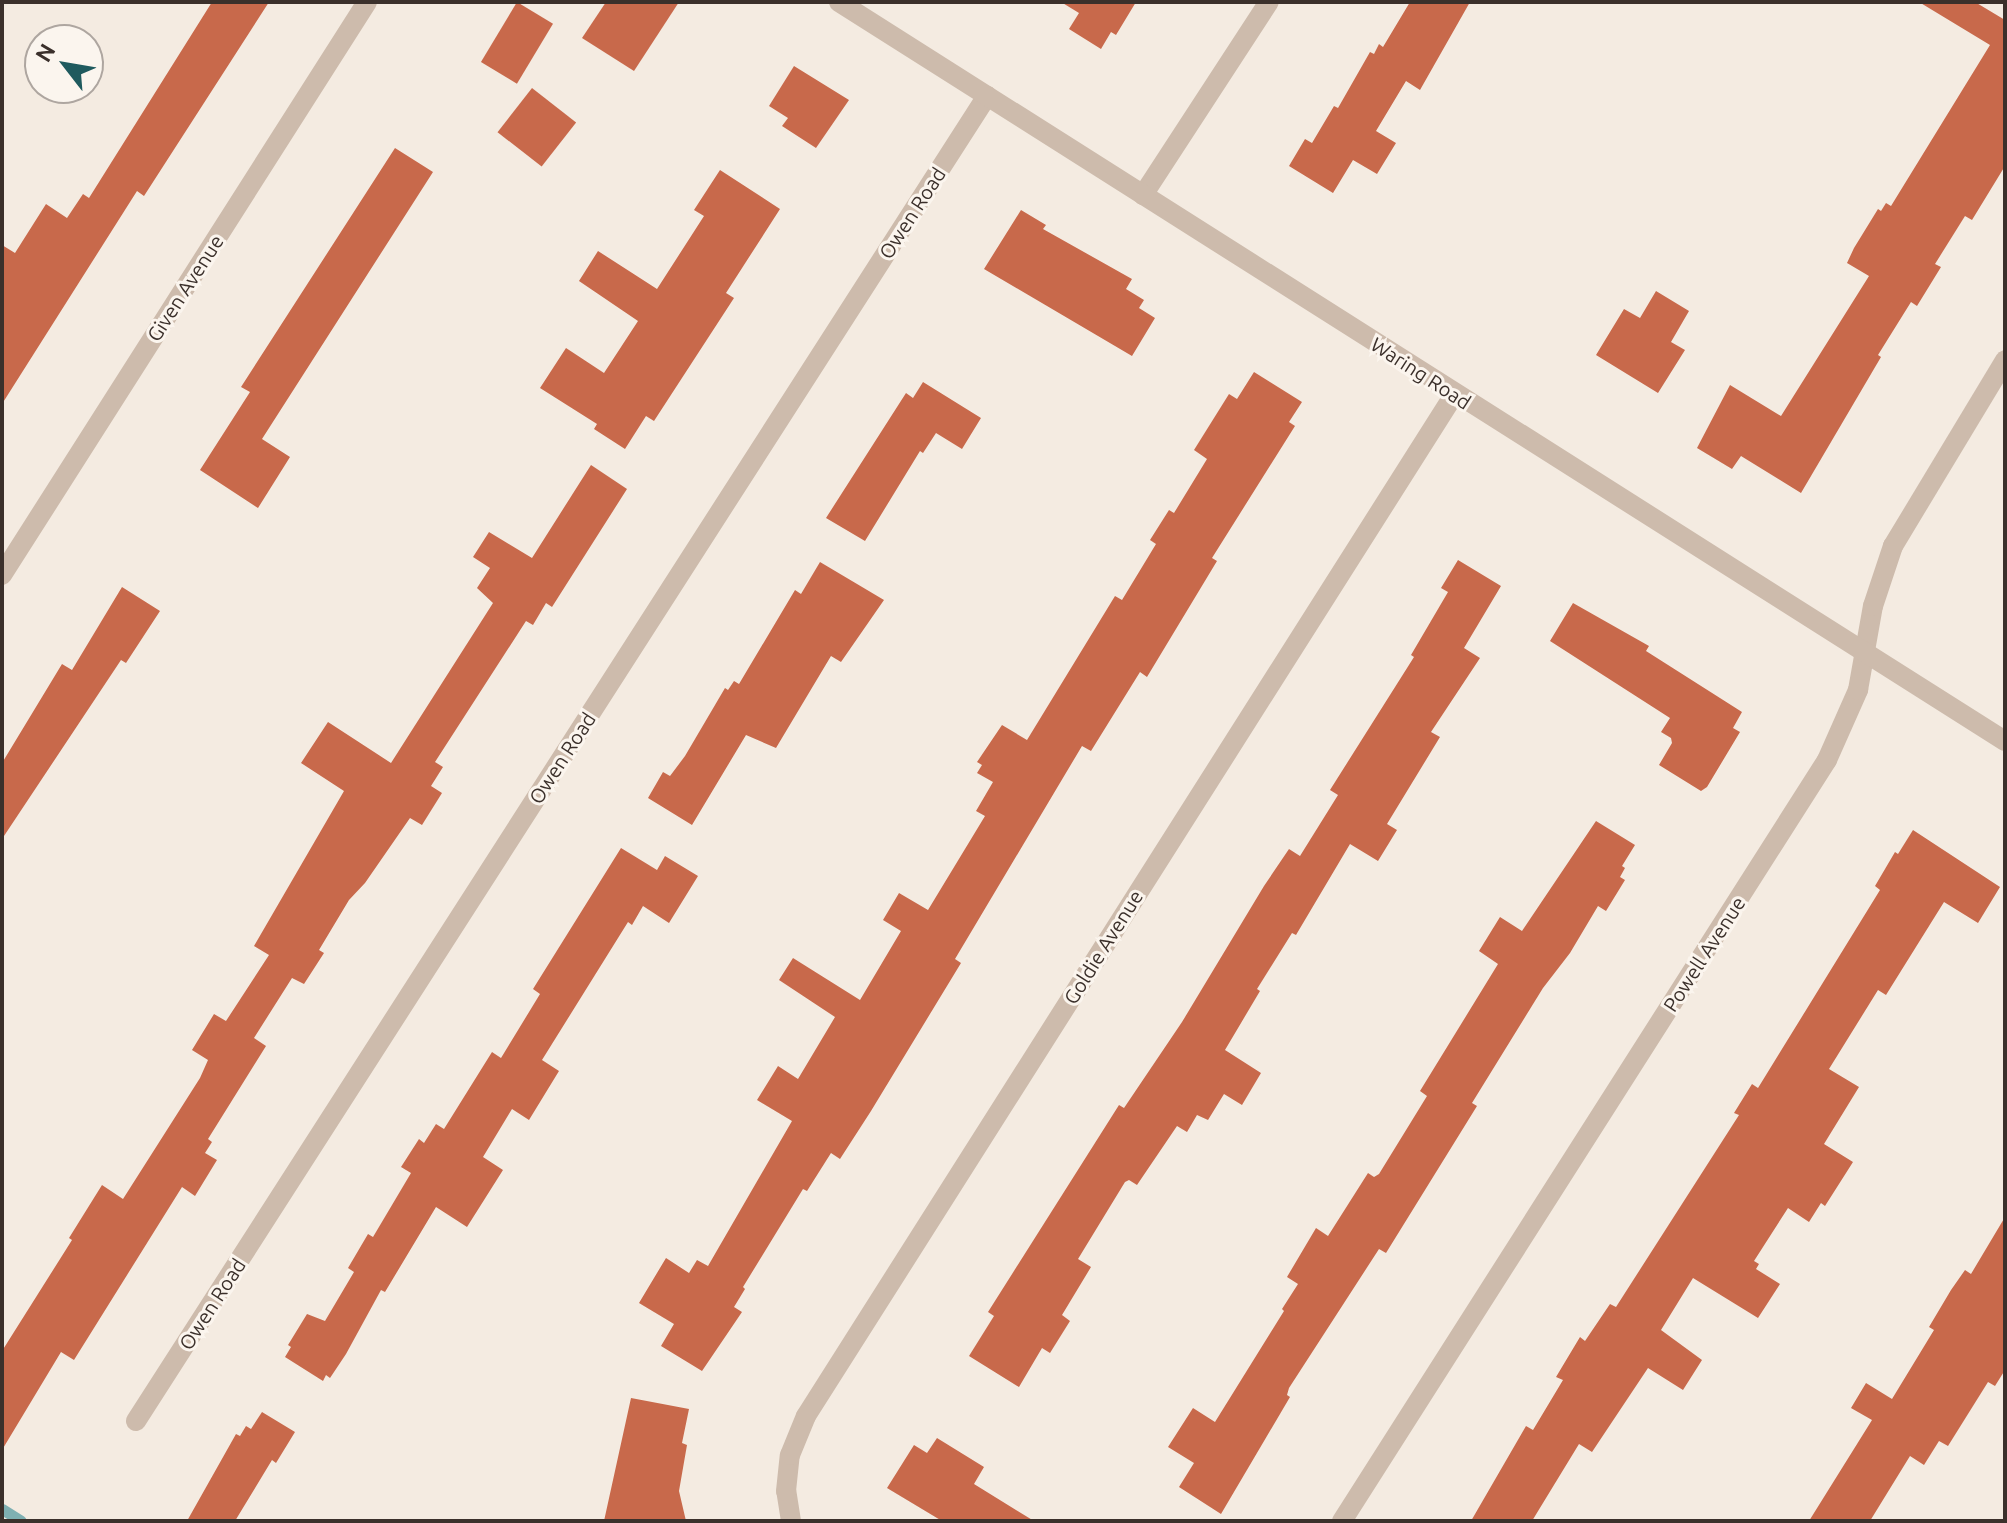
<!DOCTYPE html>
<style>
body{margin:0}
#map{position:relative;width:2007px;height:1523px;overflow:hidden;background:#f4ebe1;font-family:Ubuntu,sans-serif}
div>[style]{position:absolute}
.stream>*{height:11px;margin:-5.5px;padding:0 5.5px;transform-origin:5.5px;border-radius:5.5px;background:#7fb0b2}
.building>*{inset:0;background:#c8694b;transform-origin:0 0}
.minor>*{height:20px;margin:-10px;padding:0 10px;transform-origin:10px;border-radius:10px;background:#cdbbac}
.tertiary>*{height:20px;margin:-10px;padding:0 10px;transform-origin:10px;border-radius:10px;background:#cdbbac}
span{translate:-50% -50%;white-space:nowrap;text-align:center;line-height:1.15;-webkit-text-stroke:6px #fbf5ee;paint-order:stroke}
.street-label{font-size:20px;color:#3b302b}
.frame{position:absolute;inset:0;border:4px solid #3b302b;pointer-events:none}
.north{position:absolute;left:24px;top:24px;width:80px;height:80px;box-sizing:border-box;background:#fbf5ee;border:2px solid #aea6a0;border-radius:50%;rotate:301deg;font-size:22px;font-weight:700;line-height:32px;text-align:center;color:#3b302b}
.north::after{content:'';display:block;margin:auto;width:28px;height:36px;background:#1f5a5e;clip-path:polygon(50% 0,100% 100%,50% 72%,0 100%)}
</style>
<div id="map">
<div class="stream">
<i style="left:2px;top:1509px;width:22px;rotate:32deg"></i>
</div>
<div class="building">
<i style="clip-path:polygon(212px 2px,269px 2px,144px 196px,137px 191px,2px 404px,2px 245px,15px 253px,46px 204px,67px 218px,83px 194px,89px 198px)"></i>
<i style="left:517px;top:2px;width:42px;height:70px;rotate:31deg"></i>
<i style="clip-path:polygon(606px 2px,679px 2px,634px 71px,582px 38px)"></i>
<i style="clip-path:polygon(1061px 2px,1136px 2px,1116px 35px,1111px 32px,1101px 49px,1069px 29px,1079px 13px)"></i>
<i style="clip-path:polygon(1410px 2px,1470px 2px,1420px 90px,1406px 81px,1376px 131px,1396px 143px,1377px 174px,1353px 160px,1333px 193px,1289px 166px,1305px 139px,1312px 143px,1334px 106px,1338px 108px,1370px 52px,1374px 54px,1379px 44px,1383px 47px)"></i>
<i style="clip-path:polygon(1919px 2px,1975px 2px,2005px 20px,2005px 166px,1972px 220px,1965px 216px,1935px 264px,1941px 267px,1917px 306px,1911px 302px,1878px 355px,1881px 357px,1801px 493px,1741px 456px,1732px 469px,1697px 448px,1730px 385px,1781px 416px,1869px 276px,1847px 263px,1854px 248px,1878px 209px,1881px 211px,1886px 203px,1891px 206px,1990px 45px)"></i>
<i style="clip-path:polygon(794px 66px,849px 100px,816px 148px,782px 126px,788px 118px,769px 106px)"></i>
<i style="left:532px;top:88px;width:56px;height:56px;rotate:38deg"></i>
<i style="clip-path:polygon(395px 148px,433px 172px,262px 439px,290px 457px,258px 508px,200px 470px,250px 392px,241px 387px)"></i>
<i style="clip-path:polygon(720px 170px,780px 209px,726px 293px,734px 298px,654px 421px,646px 416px,625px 449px,594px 429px,597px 424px,540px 388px,566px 348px,604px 373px,638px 321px,579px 281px,598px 251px,657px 289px,704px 216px,694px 210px)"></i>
<i style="clip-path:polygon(1021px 210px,1046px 225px,1043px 229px,1132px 279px,1126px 289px,1144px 300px,1139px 308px,1155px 318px,1132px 356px,984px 269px)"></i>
<i style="clip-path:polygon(1656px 291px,1689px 311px,1671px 342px,1685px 350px,1658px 393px,1596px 355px,1624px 309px,1640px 318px)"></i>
<i style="clip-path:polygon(1254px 372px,1302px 402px,1289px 422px,1295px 426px,1212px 558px,1217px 561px,1147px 677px,1140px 672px,1091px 751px,1082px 746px,955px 959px,961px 963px,871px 1111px,840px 1159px,831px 1153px,807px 1191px,803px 1189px,743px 1287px,745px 1289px,734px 1307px,742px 1312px,702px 1371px,661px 1346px,674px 1324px,639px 1303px,666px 1258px,689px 1273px,697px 1260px,708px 1266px,792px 1121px,757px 1100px,778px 1066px,798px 1079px,835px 1017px,779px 980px,793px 958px,860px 1000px,901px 931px,883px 920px,899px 893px,928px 910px,985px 816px,976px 811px,993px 782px,977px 773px,982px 765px,977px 762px,1002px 725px,1027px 740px,1115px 596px,1122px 600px,1156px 544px,1150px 540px,1169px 510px,1174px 513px,1207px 459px,1194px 450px,1229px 394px,1237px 399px)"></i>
<i style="clip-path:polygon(923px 382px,981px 418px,962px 449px,936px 433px,923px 453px,920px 451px,865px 541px,826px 518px,906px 393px,913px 398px)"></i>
<i style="clip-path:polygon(591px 465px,627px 489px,552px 607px,546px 603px,533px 625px,526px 621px,435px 762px,443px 767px,431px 786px,442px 793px,422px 825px,410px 818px,365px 883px,349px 900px,319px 950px,324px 953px,304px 984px,292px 978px,254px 1038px,266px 1046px,208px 1139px,212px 1142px,205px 1153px,217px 1160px,195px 1196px,182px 1187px,74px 1360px,61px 1352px,2px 1450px,2px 1351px,72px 1240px,69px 1238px,102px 1185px,123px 1199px,200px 1078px,208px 1060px,192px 1050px,214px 1014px,226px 1021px,269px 955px,254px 946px,344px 791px,301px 763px,328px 722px,391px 763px,493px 603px,477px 588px,490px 568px,473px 557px,489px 532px,532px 558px)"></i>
<i style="clip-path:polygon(1458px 560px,1501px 586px,1464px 648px,1480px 658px,1431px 732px,1440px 737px,1387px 824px,1397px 830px,1378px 861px,1350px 844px,1296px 935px,1292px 933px,1257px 989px,1260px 991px,1225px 1050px,1261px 1073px,1242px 1105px,1224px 1094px,1208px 1120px,1197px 1115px,1187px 1132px,1177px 1126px,1137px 1185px,1129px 1180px,1125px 1182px,1078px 1259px,1091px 1267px,1062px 1315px,1070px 1321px,1050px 1353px,1042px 1348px,1019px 1387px,969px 1356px,994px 1316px,988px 1312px,1119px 1105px,1124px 1108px,1182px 1022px,1264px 886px,1289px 849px,1300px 856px,1338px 795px,1330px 790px,1414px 657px,1411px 655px,1448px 592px,1441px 588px)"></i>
<i style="clip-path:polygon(820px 562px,884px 600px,841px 662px,831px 656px,776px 748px,746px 735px,692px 825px,648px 798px,663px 772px,670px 776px,685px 756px,725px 688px,728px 690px,734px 681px,739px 684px,795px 590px,801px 594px)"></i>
<i style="clip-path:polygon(122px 587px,160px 611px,126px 663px,121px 660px,2px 839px,2px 763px,62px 664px,72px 670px)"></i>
<i style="clip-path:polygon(1573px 603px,1649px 646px,1646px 651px,1742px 712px,1733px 728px,1740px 732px,1707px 787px,1701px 791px,1659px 765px,1672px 743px,1671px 738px,1661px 732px,1670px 718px,1550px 641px)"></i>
<i style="clip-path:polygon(1596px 821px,1635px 845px,1622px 866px,1625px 868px,1620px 877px,1625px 880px,1606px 911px,1598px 906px,1570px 953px,1543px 988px,1472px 1103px,1477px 1106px,1386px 1253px,1379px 1249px,1289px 1388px,1287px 1395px,1290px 1397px,1221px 1514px,1179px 1487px,1194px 1463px,1168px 1447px,1193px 1408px,1215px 1422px,1284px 1311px,1282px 1309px,1298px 1284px,1287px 1277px,1316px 1228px,1328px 1236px,1368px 1173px,1374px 1177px,1379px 1174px,1427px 1096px,1420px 1091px,1498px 964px,1479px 951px,1500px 917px,1522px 931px)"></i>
<i style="clip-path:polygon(1913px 830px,2000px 887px,1978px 923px,1944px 902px,1886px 995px,1878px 990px,1829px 1069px,1859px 1087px,1824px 1144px,1853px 1162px,1825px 1206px,1821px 1203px,1809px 1222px,1788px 1208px,1754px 1261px,1759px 1264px,1756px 1269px,1780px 1284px,1758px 1318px,1693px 1278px,1661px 1330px,1702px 1360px,1683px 1390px,1648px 1368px,1592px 1452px,1579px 1444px,1532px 1521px,1471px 1521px,1526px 1426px,1533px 1430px,1563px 1380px,1556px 1377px,1580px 1337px,1585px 1341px,1610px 1304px,1616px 1307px,1739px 1115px,1734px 1113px,1752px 1084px,1758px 1088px,1880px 890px,1875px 886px,1895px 852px,1898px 854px)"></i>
<i style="clip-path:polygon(621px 848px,657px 870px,665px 856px,698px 876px,669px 923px,643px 906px,632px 925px,628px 922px,542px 1060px,559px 1071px,529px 1120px,512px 1109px,483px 1157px,503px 1170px,467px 1227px,436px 1207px,385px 1292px,381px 1290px,346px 1354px,330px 1378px,326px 1375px,323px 1381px,285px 1357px,291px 1347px,288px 1345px,307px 1314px,325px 1321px,354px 1272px,348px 1268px,368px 1234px,373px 1237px,411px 1173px,401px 1167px,419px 1139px,424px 1143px,436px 1124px,444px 1129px,492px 1052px,501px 1058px,540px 994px,533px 989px)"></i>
<i style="clip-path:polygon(2005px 1217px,2005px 1370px,1995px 1386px,1988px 1382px,1948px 1446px,1939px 1441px,1924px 1465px,1910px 1456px,1870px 1521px,1809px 1521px,1872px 1420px,1851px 1408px,1866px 1383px,1892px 1399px,1934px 1330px,1929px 1327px,1951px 1290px,1965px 1270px,1971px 1274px)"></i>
<i style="clip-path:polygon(631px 1398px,689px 1409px,682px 1443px,687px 1445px,679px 1491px,686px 1521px,604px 1521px)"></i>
<i style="clip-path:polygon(262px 1412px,295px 1432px,276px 1463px,272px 1460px,235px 1521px,187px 1521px,236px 1434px,240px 1436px,246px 1426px,251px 1429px)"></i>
<i style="clip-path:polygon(937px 1438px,984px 1467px,974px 1484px,1034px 1521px,942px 1521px,887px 1488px,914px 1445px,927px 1453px)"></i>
</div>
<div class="minor">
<i style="left:1143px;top:195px;width:230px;rotate:-56.9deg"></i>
<i style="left:2px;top:575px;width:679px;rotate:-57.5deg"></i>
<i style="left:136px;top:1421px;width:1575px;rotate:-57.29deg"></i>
<i style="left:791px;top:1521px;width:30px;rotate:-99deg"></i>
<i style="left:786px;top:1491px;width:36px;rotate:-84deg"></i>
<i style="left:790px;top:1455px;width:42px;rotate:-67.7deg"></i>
<i style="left:806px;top:1416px;width:1209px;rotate:-57.6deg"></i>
<i style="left:1342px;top:1521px;width:902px;rotate:-57.49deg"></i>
<i style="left:1827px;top:760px;width:77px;rotate:-66.1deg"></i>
<i style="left:1858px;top:690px;width:85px;rotate:-79.9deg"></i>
<i style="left:1873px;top:606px;width:63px;rotate:-71.6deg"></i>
<i style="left:1893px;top:546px;width:217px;rotate:-58.9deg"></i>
</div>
<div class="tertiary">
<i style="left:839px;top:2px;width:1380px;rotate:32.37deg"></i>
</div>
<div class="street-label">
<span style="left:912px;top:213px;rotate:-57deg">Owen Road</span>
<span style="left:185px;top:288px;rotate:-57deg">Given Avenue</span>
<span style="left:1421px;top:373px;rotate:33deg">Waring Road</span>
<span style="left:562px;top:758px;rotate:-57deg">Owen Road</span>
<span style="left:1103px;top:947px;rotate:-58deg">Goldie Avenue</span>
<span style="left:1704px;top:954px;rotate:-57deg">Powell Avenue</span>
<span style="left:212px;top:1304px;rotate:-57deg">Owen Road</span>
</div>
<div class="frame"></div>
<div class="north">N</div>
</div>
